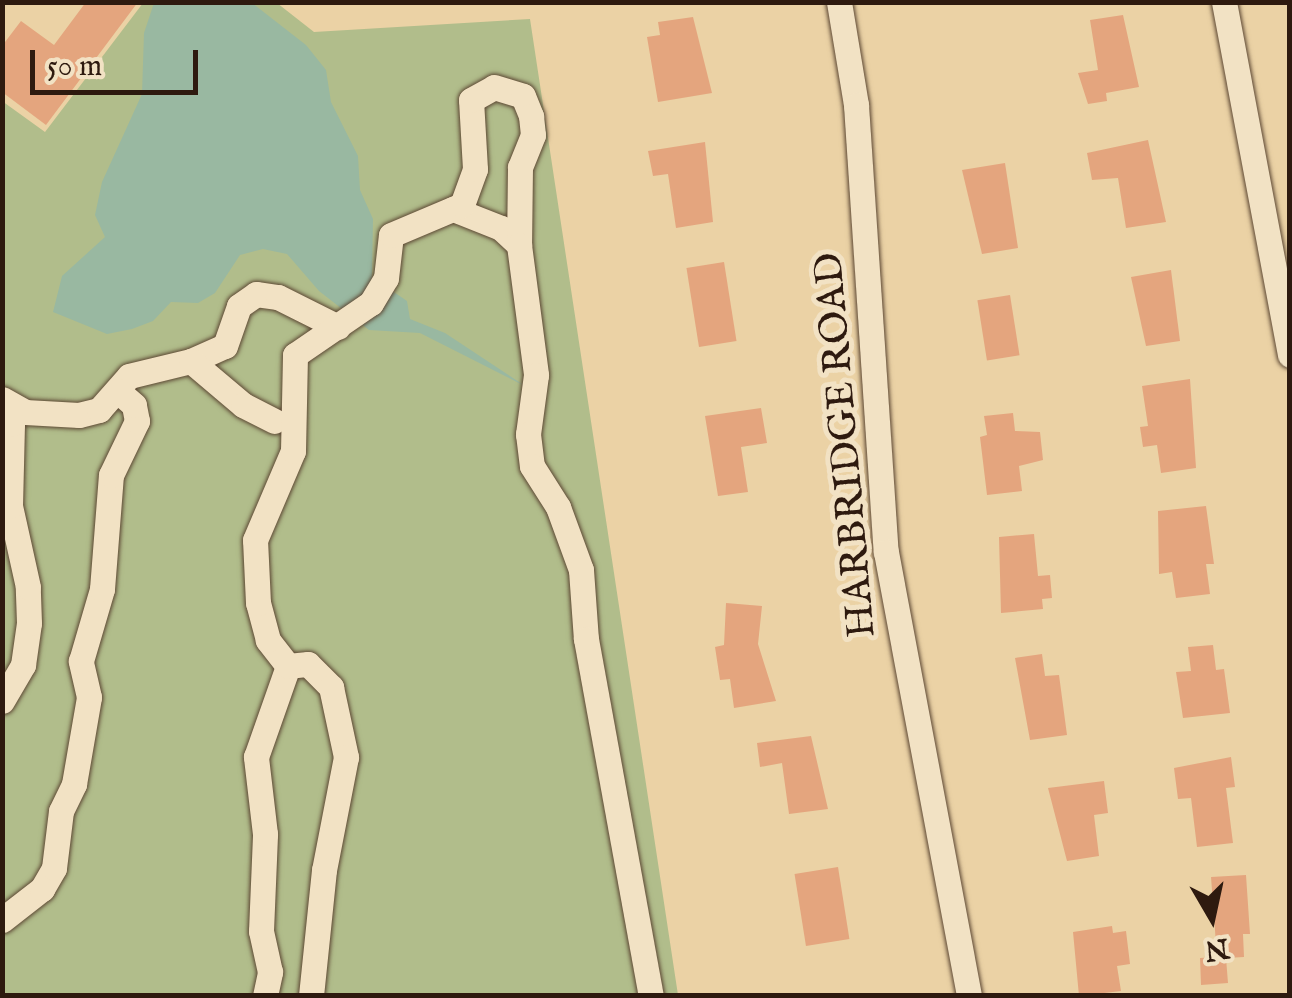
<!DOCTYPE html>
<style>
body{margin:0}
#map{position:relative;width:1292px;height:998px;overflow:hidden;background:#ebd2a5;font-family:"IM FELL English",serif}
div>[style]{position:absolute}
.green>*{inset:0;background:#b1bd8b}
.water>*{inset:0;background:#99b8a1}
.building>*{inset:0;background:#e4a57e;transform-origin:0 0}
.roads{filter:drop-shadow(0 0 2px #5d4834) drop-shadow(0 0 2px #5d4834)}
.minor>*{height:25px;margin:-12.5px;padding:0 12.5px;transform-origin:12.5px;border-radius:12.5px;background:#f2e2c4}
span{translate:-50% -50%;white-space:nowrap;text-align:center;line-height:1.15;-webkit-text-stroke:10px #f2e2c4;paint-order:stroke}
.street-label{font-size:40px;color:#2e1a0f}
.frame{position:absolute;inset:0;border:5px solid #2e1a0f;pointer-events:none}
.north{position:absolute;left:1162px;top:868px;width:100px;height:100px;-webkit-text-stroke:8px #f2e2c4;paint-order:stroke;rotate:171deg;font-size:28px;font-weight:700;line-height:40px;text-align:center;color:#2e1a0f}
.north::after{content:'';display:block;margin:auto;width:35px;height:45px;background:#2e1a0f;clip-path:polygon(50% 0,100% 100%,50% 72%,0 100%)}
.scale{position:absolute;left:30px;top:50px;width:168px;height:45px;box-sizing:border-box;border:5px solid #2e1a0f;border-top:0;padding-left:12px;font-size:30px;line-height:35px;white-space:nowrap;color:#2e1a0f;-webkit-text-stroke:8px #f2e2c4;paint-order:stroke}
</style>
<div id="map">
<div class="green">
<i style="clip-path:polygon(143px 3px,277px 3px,314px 32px,530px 19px,678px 995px,3px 995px,2px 101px,45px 132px)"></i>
</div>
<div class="water">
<i style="clip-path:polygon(154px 3px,252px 3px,306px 45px,326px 70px,331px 102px,358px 156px,360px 190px,373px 219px,372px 277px,407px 301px,410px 319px,445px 333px,525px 386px,420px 333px,369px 330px,319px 291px,287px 254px,263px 249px,240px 255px,215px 293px,198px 303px,171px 302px,153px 321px,132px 329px,107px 334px,53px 312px,62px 276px,105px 237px,95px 215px,102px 182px,142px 94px,144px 33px)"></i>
</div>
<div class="building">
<i style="clip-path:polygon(86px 2px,138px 2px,46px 125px,2px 92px,2px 46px,21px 21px,54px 45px)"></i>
<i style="clip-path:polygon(1123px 15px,1139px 87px,1106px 93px,1107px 101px,1088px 104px,1078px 73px,1098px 70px,1090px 20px)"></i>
<i style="clip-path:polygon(693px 17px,712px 93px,658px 102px,647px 37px,660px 35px,658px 22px)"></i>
<i style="clip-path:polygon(1148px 140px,1166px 222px,1126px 228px,1118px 178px,1092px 180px,1087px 153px)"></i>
<i style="clip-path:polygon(705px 142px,713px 222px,676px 228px,668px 174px,653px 176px,648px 151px)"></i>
<i style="clip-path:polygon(1005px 163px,1018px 248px,982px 254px,962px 170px)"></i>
<i style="left:724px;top:262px;width:80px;height:38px;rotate:81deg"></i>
<i style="clip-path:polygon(1171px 270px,1180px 341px,1146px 346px,1131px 277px)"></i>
<i style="left:1010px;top:295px;width:61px;height:33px;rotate:81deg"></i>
<i style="clip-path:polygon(1190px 379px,1196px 468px,1161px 473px,1157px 445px,1143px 447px,1140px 427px,1148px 426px,1142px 386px)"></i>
<i style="clip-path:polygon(761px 408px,767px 443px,741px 447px,748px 492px,718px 496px,705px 416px)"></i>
<i style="clip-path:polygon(1013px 413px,1015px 431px,1040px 432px,1043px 460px,1019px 466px,1022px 491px,987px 495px,980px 437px,987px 435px,984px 416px)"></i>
<i style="clip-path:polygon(1206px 506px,1214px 564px,1206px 564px,1210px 594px,1176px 598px,1172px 572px,1159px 574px,1158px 511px)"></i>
<i style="clip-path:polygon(1034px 534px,1038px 576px,1050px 575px,1052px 598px,1042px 599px,1043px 609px,1001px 613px,999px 537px)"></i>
<i style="clip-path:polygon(726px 603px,762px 606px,758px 644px,776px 701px,734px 708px,730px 679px,720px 680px,715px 647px,724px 645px)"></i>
<i style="clip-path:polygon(1213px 645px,1216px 670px,1224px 669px,1230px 713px,1183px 718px,1176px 672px,1191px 671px,1188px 647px)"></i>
<i style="clip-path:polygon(1042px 654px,1045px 676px,1059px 675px,1067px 735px,1030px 740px,1015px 658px)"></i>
<i style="clip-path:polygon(811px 736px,828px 809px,789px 814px,782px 763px,760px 767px,757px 743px)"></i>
<i style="clip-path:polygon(1231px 757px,1235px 787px,1226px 788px,1233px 843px,1197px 847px,1191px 798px,1178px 799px,1174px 768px)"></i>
<i style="clip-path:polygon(1104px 781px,1108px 813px,1094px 815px,1099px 856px,1067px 861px,1048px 788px)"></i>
<i style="left:838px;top:867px;width:73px;height:44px;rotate:81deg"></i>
<i style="clip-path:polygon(1246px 875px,1250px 934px,1243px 934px,1244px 957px,1226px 958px,1228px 983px,1201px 985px,1200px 958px,1217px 957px,1211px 877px)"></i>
<i style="clip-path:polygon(1112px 926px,1113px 933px,1126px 931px,1130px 964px,1117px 966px,1121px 991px,1079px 996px,1073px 932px)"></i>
</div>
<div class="roads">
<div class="minor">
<i style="left:839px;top:2px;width:104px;rotate:80.6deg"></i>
<i style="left:856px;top:105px;width:448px;rotate:86.2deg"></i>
<i style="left:886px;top:552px;width:452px;rotate:79.4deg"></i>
<i style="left:1224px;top:2px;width:359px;rotate:79.4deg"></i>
<i style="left:453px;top:209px;width:52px;rotate:21.6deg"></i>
<i style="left:501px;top:228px;width:25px;rotate:43deg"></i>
<i style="left:191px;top:361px;width:37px;rotate:-24deg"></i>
<i style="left:225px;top:346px;width:42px;rotate:-70.7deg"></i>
<i style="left:239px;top:306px;width:21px;rotate:-35deg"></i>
<i style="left:256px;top:294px;width:22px;rotate:8deg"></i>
<i style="left:278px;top:297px;width:67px;rotate:26.6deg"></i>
<i style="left:2px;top:399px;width:26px;rotate:29deg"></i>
<i style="left:25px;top:412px;width:54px;rotate:3.2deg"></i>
<i style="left:79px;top:415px;width:21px;rotate:-14deg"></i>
<i style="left:99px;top:410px;width:45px;rotate:-48.6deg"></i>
<i style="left:129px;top:376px;width:64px;rotate:-13.6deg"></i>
<i style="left:191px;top:361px;width:68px;rotate:40.2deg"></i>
<i style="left:243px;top:405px;width:35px;rotate:27deg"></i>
<i style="left:288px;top:666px;width:20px;rotate:-6deg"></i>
<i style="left:308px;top:664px;width:33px;rotate:45deg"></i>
<i style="left:331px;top:687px;width:72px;rotate:77.9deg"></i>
<i style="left:346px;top:757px;width:115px;rotate:101deg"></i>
<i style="left:324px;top:870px;width:127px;rotate:95.9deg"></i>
<i style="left:2px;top:701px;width:42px;rotate:-59.7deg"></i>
<i style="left:23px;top:665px;width:42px;rotate:-81.9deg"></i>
<i style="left:29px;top:623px;width:36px;rotate:-92deg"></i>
<i style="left:28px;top:587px;width:83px;rotate:-102.5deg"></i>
<i style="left:10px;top:506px;width:82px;rotate:-88.6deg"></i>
<i style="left:12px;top:424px;width:23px;rotate:-105deg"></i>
<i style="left:2px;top:920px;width:51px;rotate:-37.8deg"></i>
<i style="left:42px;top:889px;width:24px;rotate:-60deg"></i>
<i style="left:54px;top:868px;width:57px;rotate:-83deg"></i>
<i style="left:61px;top:811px;width:30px;rotate:-64deg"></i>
<i style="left:74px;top:784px;width:88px;rotate:-80.2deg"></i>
<i style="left:89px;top:697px;width:37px;rotate:-103deg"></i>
<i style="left:81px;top:661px;width:75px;rotate:-73.7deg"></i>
<i style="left:102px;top:589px;width:114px;rotate:-85.5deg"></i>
<i style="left:111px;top:475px;width:60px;rotate:-64.3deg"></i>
<i style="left:137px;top:421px;width:16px;rotate:-101deg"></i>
<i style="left:134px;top:405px;width:21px;rotate:-139deg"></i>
<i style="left:265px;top:996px;width:25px;rotate:-78deg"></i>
<i style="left:270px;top:972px;width:42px;rotate:-102.4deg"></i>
<i style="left:261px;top:931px;width:97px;rotate:-87.6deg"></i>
<i style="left:265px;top:834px;width:78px;rotate:-96.7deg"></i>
<i style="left:256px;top:757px;width:96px;rotate:-70.6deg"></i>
<i style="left:288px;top:666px;width:33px;rotate:-128deg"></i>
<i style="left:268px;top:640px;width:38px;rotate:-105deg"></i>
<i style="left:258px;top:603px;width:63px;rotate:-92.7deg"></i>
<i style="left:255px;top:540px;width:97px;rotate:-66.9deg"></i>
<i style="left:293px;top:451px;width:96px;rotate:-88.8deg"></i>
<i style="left:295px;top:355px;width:92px;rotate:-34.4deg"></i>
<i style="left:371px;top:303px;width:29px;rotate:-59deg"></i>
<i style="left:386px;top:278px;width:43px;rotate:-83.4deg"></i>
<i style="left:391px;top:235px;width:77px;rotate:-22.9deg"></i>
<i style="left:462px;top:205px;width:38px;rotate:-70deg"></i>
<i style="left:475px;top:169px;width:69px;rotate:-93.3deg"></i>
<i style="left:471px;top:100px;width:26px;rotate:-29deg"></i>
<i style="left:494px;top:87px;width:30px;rotate:17deg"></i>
<i style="left:523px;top:96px;width:22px;rotate:68deg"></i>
<i style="left:531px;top:116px;width:19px;rotate:84deg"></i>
<i style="left:533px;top:135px;width:35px;rotate:112deg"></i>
<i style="left:520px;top:167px;width:78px;rotate:90.7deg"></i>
<i style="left:519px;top:245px;width:131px;rotate:82.5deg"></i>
<i style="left:536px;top:375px;width:60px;rotate:97.7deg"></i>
<i style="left:528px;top:434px;width:32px;rotate:83deg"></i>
<i style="left:532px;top:466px;width:49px;rotate:57.6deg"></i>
<i style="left:558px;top:507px;width:67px;rotate:69.9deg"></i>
<i style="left:581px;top:570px;width:69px;rotate:85.9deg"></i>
<i style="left:586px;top:639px;width:363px;rotate:79.7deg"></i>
</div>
</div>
<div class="street-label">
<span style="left:847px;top:445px;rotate:-95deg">HARBRIDGE ROAD</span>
</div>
<div class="frame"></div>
<div class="north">N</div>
<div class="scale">50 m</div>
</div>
